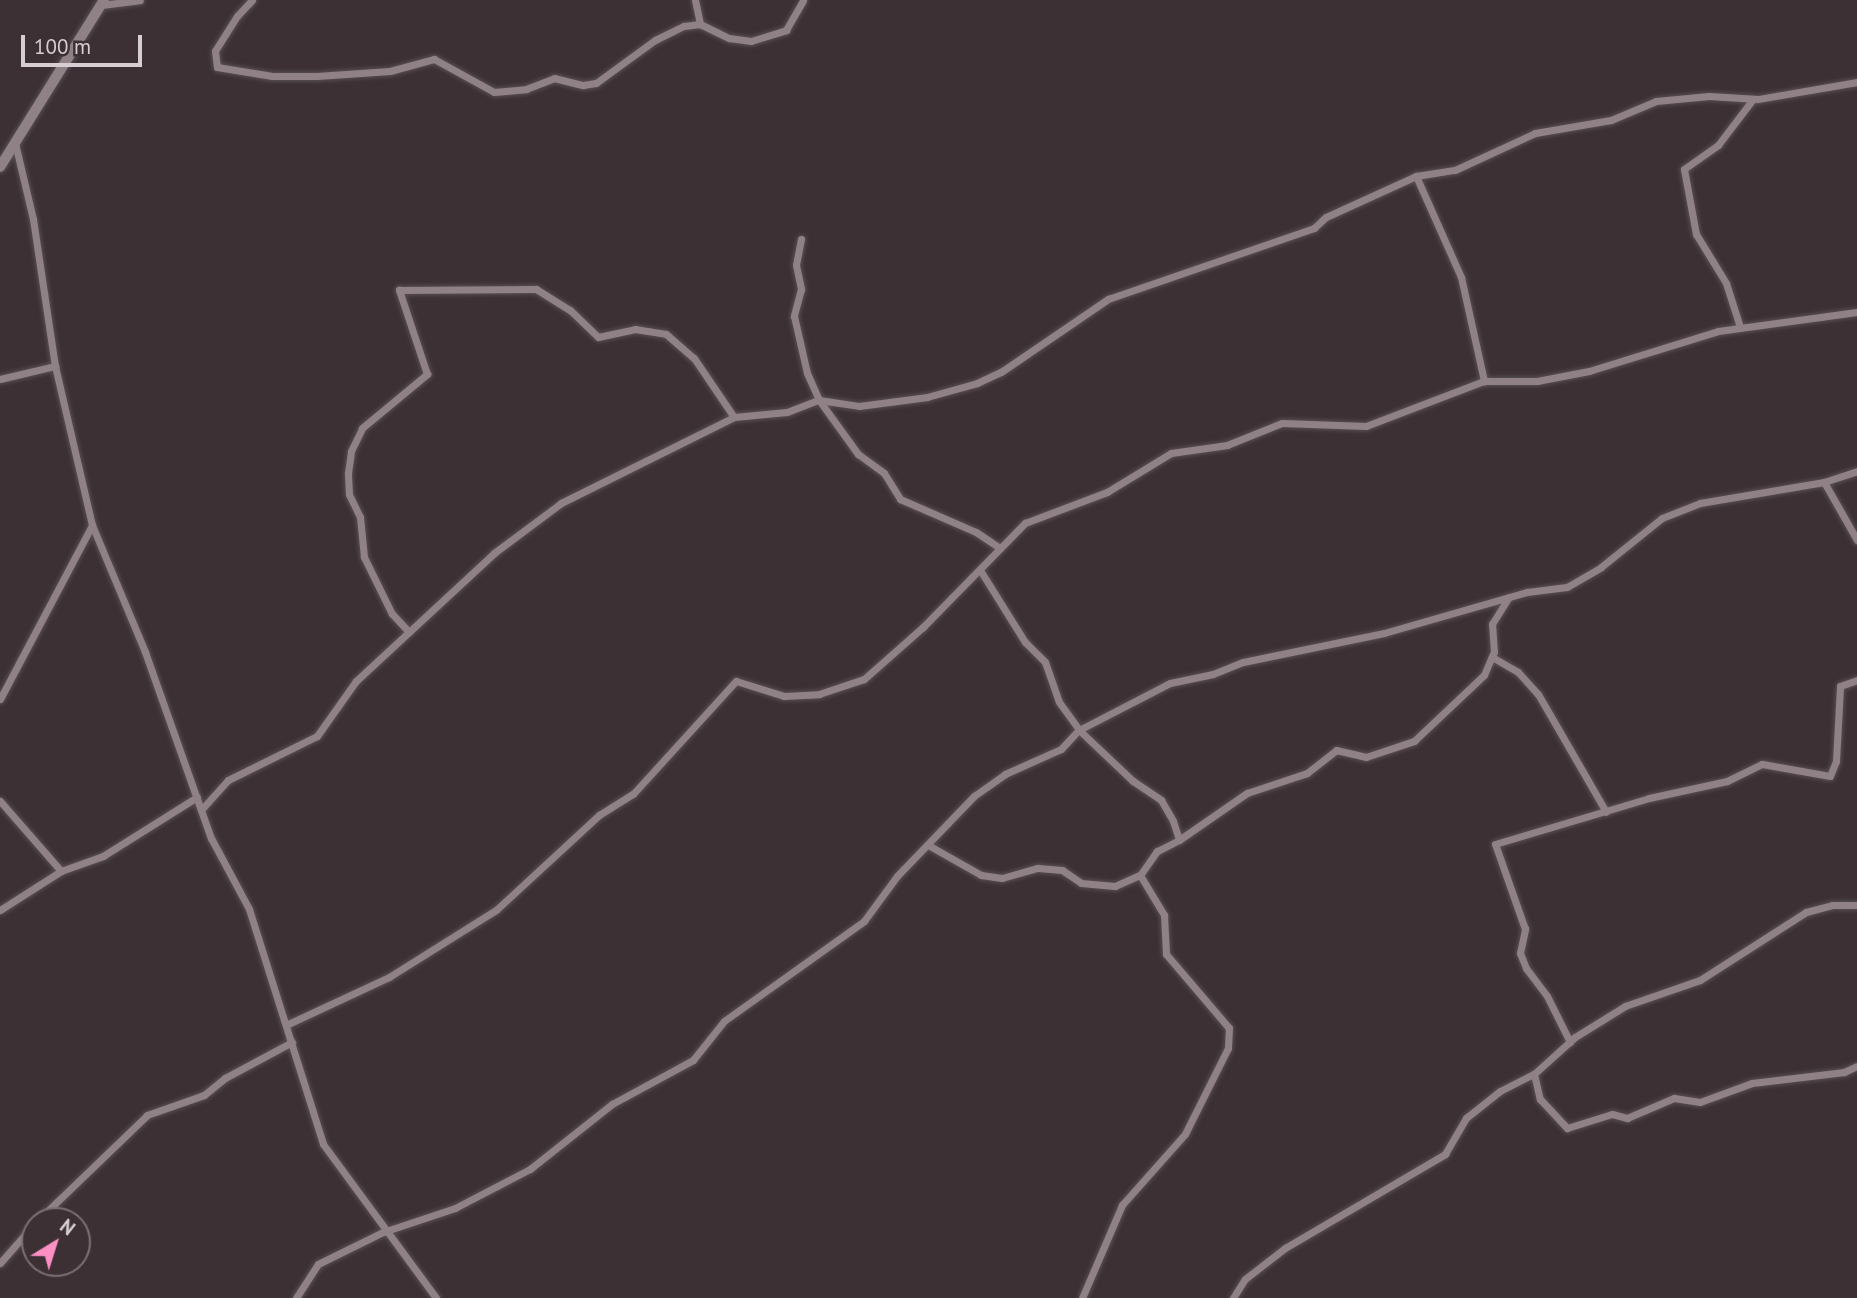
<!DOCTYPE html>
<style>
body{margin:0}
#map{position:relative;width:1857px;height:1298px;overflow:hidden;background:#3c3035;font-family:"PT Sans",sans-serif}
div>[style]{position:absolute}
.roads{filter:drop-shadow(0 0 2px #584f53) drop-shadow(0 0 2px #584f53)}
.minor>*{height:7px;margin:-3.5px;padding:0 3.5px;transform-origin:3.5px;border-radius:3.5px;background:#908187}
.tertiary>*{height:10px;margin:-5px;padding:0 5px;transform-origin:5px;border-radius:5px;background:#908187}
span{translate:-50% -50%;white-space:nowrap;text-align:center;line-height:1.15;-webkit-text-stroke:5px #3c3035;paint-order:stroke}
.north{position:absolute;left:21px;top:1207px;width:70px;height:70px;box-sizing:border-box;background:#3c3035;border:2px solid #7a6f74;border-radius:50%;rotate:38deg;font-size:19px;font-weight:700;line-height:28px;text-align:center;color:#d6ced2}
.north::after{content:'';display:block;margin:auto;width:24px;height:32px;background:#fc8fc3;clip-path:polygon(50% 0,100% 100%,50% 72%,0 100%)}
.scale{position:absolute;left:21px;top:35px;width:121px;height:32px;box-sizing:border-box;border:4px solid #d6ced2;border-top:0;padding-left:9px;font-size:21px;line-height:24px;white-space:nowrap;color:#d6ced2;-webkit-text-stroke:5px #3c3035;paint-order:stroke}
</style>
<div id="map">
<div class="roads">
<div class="minor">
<i style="left:252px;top:0;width:22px;rotate:133deg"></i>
<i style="left:237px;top:16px;width:41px;rotate:122.2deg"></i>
<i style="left:215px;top:51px;width:16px;rotate:83deg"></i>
<i style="left:217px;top:67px;width:56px;rotate:9.3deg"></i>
<i style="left:272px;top:76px;width:45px"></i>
<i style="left:317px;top:76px;width:73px;rotate:-3.9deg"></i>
<i style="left:390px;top:71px;width:46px;rotate:-15.3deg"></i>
<i style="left:434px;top:59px;width:68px;rotate:28.8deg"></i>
<i style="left:494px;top:92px;width:32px;rotate:-5deg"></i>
<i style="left:526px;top:89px;width:30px;rotate:-21deg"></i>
<i style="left:554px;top:78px;width:30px;rotate:14deg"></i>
<i style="left:583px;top:85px;width:13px;rotate:-9deg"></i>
<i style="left:596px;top:83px;width:73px;rotate:-36.1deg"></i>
<i style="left:655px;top:40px;width:32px;rotate:-26deg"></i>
<i style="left:684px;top:26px;width:16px;rotate:-7deg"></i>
<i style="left:700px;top:24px;width:32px;rotate:26deg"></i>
<i style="left:729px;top:38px;width:22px;rotate:8deg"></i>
<i style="left:751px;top:41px;width:37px;rotate:-17deg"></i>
<i style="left:786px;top:30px;width:34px;rotate:-60deg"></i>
<i style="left:695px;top:0;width:25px;rotate:78deg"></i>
<i style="left:101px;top:5px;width:39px;rotate:-7deg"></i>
<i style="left:15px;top:143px;width:78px;rotate:76.7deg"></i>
<i style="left:33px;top:219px;width:149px;rotate:81.5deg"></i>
<i style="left:55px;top:366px;width:163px;rotate:76.9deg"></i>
<i style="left:92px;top:525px;width:138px;rotate:67.3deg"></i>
<i style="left:145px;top:652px;width:197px;rotate:70.5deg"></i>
<i style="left:211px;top:838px;width:81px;rotate:61.8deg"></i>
<i style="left:249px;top:909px;width:246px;rotate:72.5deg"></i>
<i style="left:323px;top:1144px;width:191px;rotate:53.7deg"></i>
<i style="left:1416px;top:176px;width:111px;rotate:66deg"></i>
<i style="left:1461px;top:277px;width:107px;rotate:77.5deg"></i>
<i style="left:801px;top:239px;width:26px;rotate:101deg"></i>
<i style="left:796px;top:265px;width:25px;rotate:78deg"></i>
<i style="left:801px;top:289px;width:28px;rotate:105deg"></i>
<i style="left:794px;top:316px;width:58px;rotate:77.2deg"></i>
<i style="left:807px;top:373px;width:30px;rotate:66deg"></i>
<i style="left:819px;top:400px;width:67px;rotate:54.2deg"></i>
<i style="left:858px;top:454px;width:32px;rotate:36deg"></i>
<i style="left:884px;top:473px;width:31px;rotate:58deg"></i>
<i style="left:900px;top:499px;width:83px;rotate:23.5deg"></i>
<i style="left:976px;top:532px;width:29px;rotate:34deg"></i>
<i style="left:1740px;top:327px;width:46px;rotate:-107.7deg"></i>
<i style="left:1726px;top:283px;width:57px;rotate:-121.5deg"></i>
<i style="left:1696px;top:234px;width:66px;rotate:-100.5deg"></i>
<i style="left:1684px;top:169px;width:42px;rotate:-35.2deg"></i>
<i style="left:1718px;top:145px;width:58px;rotate:-52.7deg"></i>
<i style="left:0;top:379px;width:57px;rotate:-13.3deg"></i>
<i style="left:1824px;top:482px;width:67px;rotate:60.4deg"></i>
<i style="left:980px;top:570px;width:85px;rotate:58deg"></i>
<i style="left:1025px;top:642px;width:28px;rotate:45deg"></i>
<i style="left:1045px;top:662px;width:42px;rotate:70.7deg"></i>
<i style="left:1059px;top:702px;width:34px;rotate:54deg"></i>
<i style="left:1079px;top:730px;width:74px;rotate:43.4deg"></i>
<i style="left:1133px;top:781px;width:34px;rotate:34deg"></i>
<i style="left:1161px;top:800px;width:24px;rotate:60deg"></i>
<i style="left:1173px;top:821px;width:20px;rotate:72deg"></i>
<i style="left:1179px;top:840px;width:25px;rotate:153deg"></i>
<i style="left:1157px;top:851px;width:29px;rotate:125deg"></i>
<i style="left:1140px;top:875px;width:47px;rotate:59deg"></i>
<i style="left:1164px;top:915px;width:39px;rotate:87deg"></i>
<i style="left:1166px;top:954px;width:97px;rotate:49.6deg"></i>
<i style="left:1229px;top:1028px;width:20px;rotate:93deg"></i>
<i style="left:1228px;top:1048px;width:96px;rotate:116.6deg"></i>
<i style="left:1185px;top:1134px;width:95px;rotate:131.6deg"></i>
<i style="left:1122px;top:1205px;width:101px;rotate:113.3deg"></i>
<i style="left:409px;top:632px;width:25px;rotate:-133deg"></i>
<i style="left:392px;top:614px;width:64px;rotate:-116.2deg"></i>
<i style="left:364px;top:557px;width:40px;rotate:-95.7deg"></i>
<i style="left:360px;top:517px;width:25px;rotate:-116deg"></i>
<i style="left:349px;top:494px;width:21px;rotate:-93deg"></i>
<i style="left:348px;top:473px;width:22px;rotate:-82deg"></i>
<i style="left:351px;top:451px;width:25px;rotate:-64deg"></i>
<i style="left:362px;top:428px;width:85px;rotate:-39.7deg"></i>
<i style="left:427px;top:374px;width:89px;rotate:-108.4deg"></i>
<i style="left:399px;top:290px;width:137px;rotate:-0.4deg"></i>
<i style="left:536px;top:289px;width:40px;rotate:32deg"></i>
<i style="left:570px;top:310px;width:39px;rotate:44deg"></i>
<i style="left:598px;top:337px;width:38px;rotate:-12deg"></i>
<i style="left:635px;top:329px;width:31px;rotate:9deg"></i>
<i style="left:666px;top:334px;width:37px;rotate:41deg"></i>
<i style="left:694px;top:358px;width:71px;rotate:55.9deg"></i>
<i style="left:1492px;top:657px;width:30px;rotate:30deg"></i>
<i style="left:1518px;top:672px;width:30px;rotate:48deg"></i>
<i style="left:1538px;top:694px;width:136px;rotate:60deg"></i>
<i style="left:0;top:699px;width:197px;rotate:-62.1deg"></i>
<i style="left:0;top:801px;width:93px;rotate:48.9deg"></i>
<i style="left:201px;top:810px;width:40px;rotate:-48deg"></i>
<i style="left:228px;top:780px;width:99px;rotate:-26.3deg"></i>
<i style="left:317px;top:736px;width:67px;rotate:-54.7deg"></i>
<i style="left:356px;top:681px;width:188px;rotate:-42.8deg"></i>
<i style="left:494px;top:553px;width:84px;rotate:-36.7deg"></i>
<i style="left:561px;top:503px;width:193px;rotate:-26.4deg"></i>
<i style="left:734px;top:417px;width:53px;rotate:-5.4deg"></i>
<i style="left:787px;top:412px;width:34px;rotate:-21deg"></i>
<i style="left:819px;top:400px;width:40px;rotate:8.5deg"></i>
<i style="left:859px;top:406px;width:69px;rotate:-7.5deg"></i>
<i style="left:927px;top:397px;width:52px;rotate:-15.6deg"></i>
<i style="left:977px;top:383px;width:26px;rotate:-25deg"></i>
<i style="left:1001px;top:372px;width:130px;rotate:-34.3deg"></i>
<i style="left:1108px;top:299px;width:218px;rotate:-19deg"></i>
<i style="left:1314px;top:228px;width:16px;rotate:-43deg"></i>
<i style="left:1326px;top:217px;width:99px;rotate:-24.5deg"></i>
<i style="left:1416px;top:176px;width:39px;rotate:-9deg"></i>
<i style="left:1455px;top:170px;width:88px;rotate:-24.8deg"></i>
<i style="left:1535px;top:133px;width:77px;rotate:-9.7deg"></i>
<i style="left:1611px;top:120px;width:49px;rotate:-22.9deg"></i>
<i style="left:1656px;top:101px;width:53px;rotate:-5.4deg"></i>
<i style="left:1709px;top:96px;width:49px;rotate:3.5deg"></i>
<i style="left:1758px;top:99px;width:100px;rotate:-9.7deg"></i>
<i style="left:1179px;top:840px;width:83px;rotate:-34.7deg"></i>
<i style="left:1247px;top:793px;width:63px;rotate:-18.4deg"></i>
<i style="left:1307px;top:773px;width:37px;rotate:-38deg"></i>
<i style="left:1336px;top:750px;width:31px;rotate:13deg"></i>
<i style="left:1366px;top:757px;width:51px;rotate:-18.4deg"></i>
<i style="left:1414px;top:741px;width:96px;rotate:-43.3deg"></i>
<i style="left:1484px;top:675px;width:25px;rotate:-67deg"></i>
<i style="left:1494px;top:652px;width:28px;rotate:-94deg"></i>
<i style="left:1492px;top:624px;width:31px;rotate:-58deg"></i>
<i style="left:928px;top:845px;width:61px;rotate:29.5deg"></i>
<i style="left:981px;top:875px;width:21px;rotate:8deg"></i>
<i style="left:1002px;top:878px;width:37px;rotate:-16deg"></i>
<i style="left:1038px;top:868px;width:24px;rotate:5deg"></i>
<i style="left:1062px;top:870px;width:23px;rotate:34deg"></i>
<i style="left:1081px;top:883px;width:34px;rotate:5deg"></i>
<i style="left:1115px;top:886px;width:27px;rotate:-24deg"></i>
<i style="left:0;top:910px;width:72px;rotate:-32.6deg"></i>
<i style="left:61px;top:871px;width:45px;rotate:-19.7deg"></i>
<i style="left:103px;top:856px;width:111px;rotate:-32.1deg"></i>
<i style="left:286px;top:1025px;width:114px;rotate:-25deg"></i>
<i style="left:389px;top:977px;width:126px;rotate:-32.1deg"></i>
<i style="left:496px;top:910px;width:140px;rotate:-42.7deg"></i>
<i style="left:599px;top:815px;width:40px;rotate:-32deg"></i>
<i style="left:633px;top:794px;width:153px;rotate:-47.7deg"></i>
<i style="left:736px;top:681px;width:50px;rotate:17.4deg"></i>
<i style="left:784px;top:696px;width:35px;rotate:-3deg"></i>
<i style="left:819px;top:694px;width:47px;rotate:-18.4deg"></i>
<i style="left:864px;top:679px;width:79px;rotate:-41.4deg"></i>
<i style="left:923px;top:627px;width:146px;rotate:-45.6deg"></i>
<i style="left:1025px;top:523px;width:88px;rotate:-20.7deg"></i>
<i style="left:1107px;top:492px;width:75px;rotate:-31.4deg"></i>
<i style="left:1171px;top:453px;width:57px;rotate:-8.1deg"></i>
<i style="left:1227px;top:445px;width:59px;rotate:-21.8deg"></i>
<i style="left:1282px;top:423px;width:84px;rotate:2deg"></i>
<i style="left:1366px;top:426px;width:126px;rotate:-20.9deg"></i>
<i style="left:1484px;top:381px;width:53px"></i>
<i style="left:1537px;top:381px;width:53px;rotate:-10.9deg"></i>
<i style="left:1589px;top:371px;width:135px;rotate:-17.2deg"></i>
<i style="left:1718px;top:331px;width:140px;rotate:-7.8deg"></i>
<i style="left:1570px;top:1042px;width:51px;rotate:-116.6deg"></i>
<i style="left:1547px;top:996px;width:35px;rotate:-127deg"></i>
<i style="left:1526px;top:968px;width:16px;rotate:-112deg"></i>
<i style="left:1520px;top:953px;width:25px;rotate:-78deg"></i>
<i style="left:1525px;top:929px;width:90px;rotate:-109.4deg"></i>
<i style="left:1495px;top:844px;width:161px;rotate:-16.6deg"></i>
<i style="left:1649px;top:798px;width:80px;rotate:-12.3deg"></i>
<i style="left:1727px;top:781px;width:39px;rotate:-26deg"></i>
<i style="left:1762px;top:764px;width:69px;rotate:10deg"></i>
<i style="left:1830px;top:776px;width:16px;rotate:-68deg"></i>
<i style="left:1836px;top:761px;width:75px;rotate:-86.9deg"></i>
<i style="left:1840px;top:686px;width:18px;rotate:-19deg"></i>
<i style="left:1534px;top:1074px;width:26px;rotate:77deg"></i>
<i style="left:1540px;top:1099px;width:40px;rotate:47deg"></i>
<i style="left:1567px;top:1128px;width:47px;rotate:-17.3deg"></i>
<i style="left:1612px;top:1114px;width:16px;rotate:15deg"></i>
<i style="left:1627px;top:1118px;width:51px;rotate:-23.1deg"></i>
<i style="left:1674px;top:1098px;width:26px;rotate:9deg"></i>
<i style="left:1700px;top:1102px;width:55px;rotate:-20.1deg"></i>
<i style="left:1752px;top:1083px;width:93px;rotate:-6.8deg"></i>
<i style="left:1844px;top:1072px;width:14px;rotate:-25deg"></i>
<i style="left:37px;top:1221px;width:153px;rotate:-43.9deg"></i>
<i style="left:147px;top:1115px;width:60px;rotate:-19.3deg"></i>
<i style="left:204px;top:1095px;width:27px;rotate:-39deg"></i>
<i style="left:225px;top:1078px;width:76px;rotate:-28.2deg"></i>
<i style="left:0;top:1263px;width:53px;rotate:-48.8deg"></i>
<i style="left:296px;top:1298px;width:40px;rotate:-57.1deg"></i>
<i style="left:318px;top:1264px;width:72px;rotate:-26.2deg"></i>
<i style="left:383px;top:1232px;width:76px;rotate:-18.4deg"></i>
<i style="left:455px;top:1208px;width:85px;rotate:-27.5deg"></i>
<i style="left:530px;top:1169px;width:105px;rotate:-38.4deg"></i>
<i style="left:612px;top:1104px;width:92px;rotate:-28.5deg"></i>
<i style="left:693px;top:1060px;width:50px;rotate:-51.5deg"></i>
<i style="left:724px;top:1021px;width:172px;rotate:-35.5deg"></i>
<i style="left:864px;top:921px;width:56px;rotate:-53.7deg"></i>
<i style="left:897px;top:876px;width:111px;rotate:-46.1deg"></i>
<i style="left:974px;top:796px;width:38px;rotate:-35deg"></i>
<i style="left:1005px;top:774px;width:61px;rotate:-24.1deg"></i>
<i style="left:1061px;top:749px;width:26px;rotate:-47deg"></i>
<i style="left:1079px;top:730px;width:102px;rotate:-27.3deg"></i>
<i style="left:1170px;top:683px;width:44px;rotate:-11.8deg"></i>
<i style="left:1213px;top:674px;width:32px;rotate:-22deg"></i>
<i style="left:1243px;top:662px;width:144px;rotate:-11.6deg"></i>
<i style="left:1384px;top:633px;width:149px;rotate:-16deg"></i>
<i style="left:1527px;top:592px;width:40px;rotate:-7.1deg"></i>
<i style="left:1567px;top:587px;width:39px;rotate:-30deg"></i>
<i style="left:1601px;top:567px;width:78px;rotate:-38.8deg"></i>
<i style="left:1662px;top:518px;width:41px;rotate:-21.5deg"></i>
<i style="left:1700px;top:503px;width:126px;rotate:-9.6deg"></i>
<i style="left:1824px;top:482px;width:35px;rotate:-18deg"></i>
<i style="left:1233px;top:1298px;width:22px;rotate:-58deg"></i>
<i style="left:1245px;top:1279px;width:51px;rotate:-37.8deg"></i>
<i style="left:1285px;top:1248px;width:186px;rotate:-30.4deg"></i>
<i style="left:1445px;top:1154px;width:42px;rotate:-59.7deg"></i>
<i style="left:1466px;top:1118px;width:43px;rotate:-38.5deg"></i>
<i style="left:1500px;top:1091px;width:38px;rotate:-27deg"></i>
<i style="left:1534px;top:1074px;width:55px;rotate:-42.1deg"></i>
<i style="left:1575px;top:1037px;width:59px;rotate:-31.8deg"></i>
<i style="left:1625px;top:1006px;width:79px;rotate:-19.1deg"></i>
<i style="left:1700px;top:980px;width:126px;rotate:-32.7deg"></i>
<i style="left:1806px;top:912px;width:27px;rotate:-15deg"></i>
<i style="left:1832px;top:905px;width:25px"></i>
</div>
<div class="tertiary">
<i style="left:0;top:167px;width:197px;rotate:-58.1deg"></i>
</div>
</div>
<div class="north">N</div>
<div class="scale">100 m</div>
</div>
